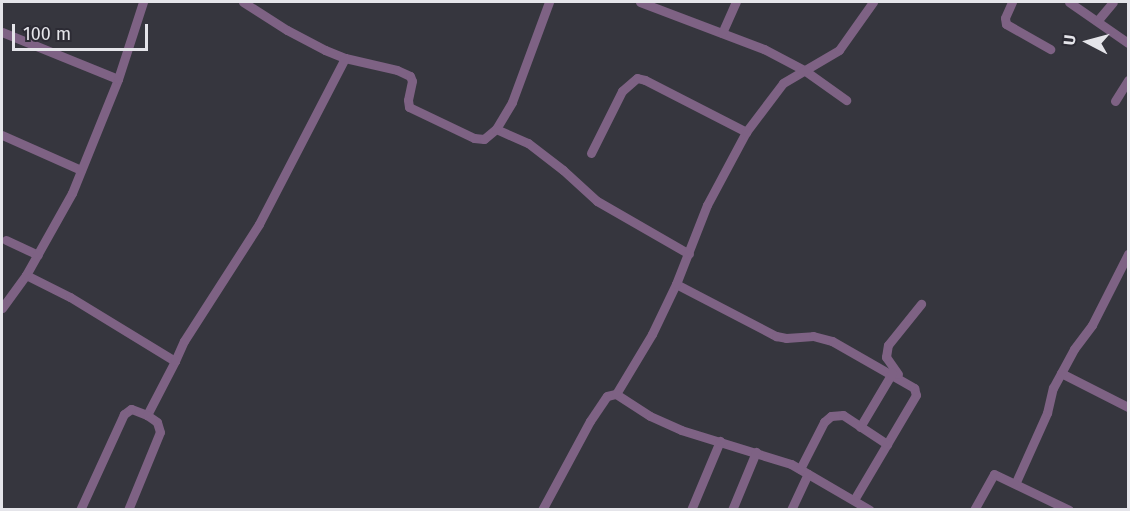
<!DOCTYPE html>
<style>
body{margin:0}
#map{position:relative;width:1130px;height:511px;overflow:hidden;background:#36363e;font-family:"Fira Sans",sans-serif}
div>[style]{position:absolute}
.minor>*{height:9px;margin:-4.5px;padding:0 4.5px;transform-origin:4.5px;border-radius:4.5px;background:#7e6284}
span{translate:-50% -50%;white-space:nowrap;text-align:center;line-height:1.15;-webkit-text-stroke:5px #2c2b34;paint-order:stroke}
.frame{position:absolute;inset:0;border:3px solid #e5e5ea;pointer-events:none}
.north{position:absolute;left:1058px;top:12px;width:60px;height:60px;-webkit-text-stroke:4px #2c2b34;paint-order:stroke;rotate:276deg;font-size:16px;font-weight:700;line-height:24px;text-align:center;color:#e5e5ea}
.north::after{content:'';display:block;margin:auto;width:21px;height:27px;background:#e5e5ea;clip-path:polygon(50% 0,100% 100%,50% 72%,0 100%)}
.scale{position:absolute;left:12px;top:24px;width:136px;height:27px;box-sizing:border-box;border:3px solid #e5e5ea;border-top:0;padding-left:8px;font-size:18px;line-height:21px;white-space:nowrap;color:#e5e5ea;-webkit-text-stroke:4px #2c2b34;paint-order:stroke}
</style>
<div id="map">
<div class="minor">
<i style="left:243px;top:2px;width:52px;rotate:32.5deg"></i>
<i style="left:287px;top:30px;width:43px;rotate:27.8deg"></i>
<i style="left:325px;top:50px;width:22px;rotate:22deg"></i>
<i style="left:345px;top:58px;width:53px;rotate:13deg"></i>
<i style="left:397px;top:70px;width:14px;rotate:25deg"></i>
<i style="left:410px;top:76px;width:5px;rotate:68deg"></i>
<i style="left:412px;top:81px;width:19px;rotate:102deg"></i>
<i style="left:408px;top:100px;width:7px;rotate:82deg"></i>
<i style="left:409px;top:107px;width:72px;rotate:25.5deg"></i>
<i style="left:474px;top:138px;width:10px;rotate:6deg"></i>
<i style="left:484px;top:139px;width:16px;rotate:-40deg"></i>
<i style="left:496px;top:129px;width:35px;rotate:24deg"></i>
<i style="left:528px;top:143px;width:44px;rotate:37.6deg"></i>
<i style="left:563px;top:170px;width:46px;rotate:42.4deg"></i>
<i style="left:597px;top:201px;width:106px;rotate:29.9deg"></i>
<i style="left:640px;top:2px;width:133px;rotate:20.8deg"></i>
<i style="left:764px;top:49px;width:45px;rotate:27.7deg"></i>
<i style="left:804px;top:70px;width:52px;rotate:35.5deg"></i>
<i style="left:1012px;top:2px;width:17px;rotate:114deg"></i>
<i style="left:1005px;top:18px;width:6px;rotate:81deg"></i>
<i style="left:1006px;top:24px;width:51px;rotate:29.6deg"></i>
<i style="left:1069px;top:2px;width:72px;rotate:34.8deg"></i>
<i style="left:1098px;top:20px;width:23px;rotate:-50deg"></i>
<i style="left:2px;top:32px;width:125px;rotate:22.1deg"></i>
<i style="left:722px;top:33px;width:34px;rotate:-66deg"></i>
<i style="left:1115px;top:101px;width:25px;rotate:-58deg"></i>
<i style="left:496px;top:129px;width:31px;rotate:-59deg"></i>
<i style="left:512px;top:102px;width:107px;rotate:-69.7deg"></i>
<i style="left:2px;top:135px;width:86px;rotate:23.9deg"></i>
<i style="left:591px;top:153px;width:69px;rotate:-63.4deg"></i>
<i style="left:622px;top:91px;width:20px;rotate:-41deg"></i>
<i style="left:637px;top:78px;width:8px;rotate:14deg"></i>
<i style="left:645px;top:80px;width:114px;rotate:27.2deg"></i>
<i style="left:6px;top:240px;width:35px;rotate:25deg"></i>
<i style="left:26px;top:275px;width:49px;rotate:26.6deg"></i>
<i style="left:70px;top:297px;width:123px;rotate:31.4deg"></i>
<i style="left:175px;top:361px;width:61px;rotate:117.4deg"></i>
<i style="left:147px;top:415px;width:17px;rotate:-159deg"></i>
<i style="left:131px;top:409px;width:9px;rotate:144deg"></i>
<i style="left:124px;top:414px;width:106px;rotate:114.6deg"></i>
<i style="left:676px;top:284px;width:113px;rotate:27.5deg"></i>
<i style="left:776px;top:336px;width:10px;rotate:11deg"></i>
<i style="left:786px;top:338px;width:27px;rotate:-4deg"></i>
<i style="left:813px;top:336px;width:20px;rotate:15deg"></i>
<i style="left:832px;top:341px;width:95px;rotate:29.8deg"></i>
<i style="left:914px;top:388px;width:7px;rotate:74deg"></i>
<i style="left:916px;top:395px;width:122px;rotate:120.6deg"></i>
<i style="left:2px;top:308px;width:41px;rotate:-54deg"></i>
<i style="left:26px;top:275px;width:94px;rotate:-60.7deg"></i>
<i style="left:72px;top:193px;width:123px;rotate:-68deg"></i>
<i style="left:118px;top:79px;width:81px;rotate:-72deg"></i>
<i style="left:175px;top:361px;width:22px;rotate:-66deg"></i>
<i style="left:184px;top:341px;width:139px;rotate:-57.3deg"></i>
<i style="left:259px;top:224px;width:187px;rotate:-62.6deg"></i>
<i style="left:1061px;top:373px;width:75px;rotate:26.9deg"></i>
<i style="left:898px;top:374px;width:21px;rotate:-125deg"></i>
<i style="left:886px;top:357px;width:12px;rotate:-81deg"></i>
<i style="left:888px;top:345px;width:53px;rotate:-51.2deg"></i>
<i style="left:616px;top:394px;width:40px;rotate:32.9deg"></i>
<i style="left:650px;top:416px;width:34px;rotate:24deg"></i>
<i style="left:681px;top:430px;width:115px;rotate:17.2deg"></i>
<i style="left:791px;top:464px;width:91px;rotate:30.2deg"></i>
<i style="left:860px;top:427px;width:63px;rotate:-59.3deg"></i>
<i style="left:800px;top:469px;width:53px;rotate:-62.9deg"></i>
<i style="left:824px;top:422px;width:9px;rotate:-41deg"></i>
<i style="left:831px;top:416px;width:12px;rotate:-5deg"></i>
<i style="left:843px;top:415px;width:53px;rotate:33.4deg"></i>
<i style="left:1016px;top:482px;width:76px;rotate:-65.8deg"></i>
<i style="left:1047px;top:413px;width:26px;rotate:-77deg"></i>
<i style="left:1053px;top:388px;width:44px;rotate:-61.7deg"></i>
<i style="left:1074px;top:349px;width:30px;rotate:-53deg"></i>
<i style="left:1092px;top:325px;width:80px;rotate:-63.1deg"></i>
<i style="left:128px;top:510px;width:84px;rotate:-67.7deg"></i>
<i style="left:160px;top:432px;width:10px;rotate:-107deg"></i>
<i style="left:157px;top:422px;width:12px;rotate:-145deg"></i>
<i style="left:542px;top:510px;width:101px;rotate:-61.7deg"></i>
<i style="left:590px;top:421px;width:30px;rotate:-56deg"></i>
<i style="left:607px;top:396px;width:9px;rotate:-13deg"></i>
<i style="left:616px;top:394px;width:70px;rotate:-59deg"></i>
<i style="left:652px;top:334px;width:55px;rotate:-64.4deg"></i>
<i style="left:676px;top:284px;width:85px;rotate:-68.6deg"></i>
<i style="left:707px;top:205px;width:83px;rotate:-61.9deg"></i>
<i style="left:746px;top:132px;width:61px;rotate:-52.9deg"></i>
<i style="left:783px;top:83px;width:65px;rotate:-30.5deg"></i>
<i style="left:839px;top:50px;width:59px;rotate:-54.7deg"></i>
<i style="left:691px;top:510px;width:75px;rotate:-67.2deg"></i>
<i style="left:732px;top:510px;width:63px;rotate:-67.5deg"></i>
<i style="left:791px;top:510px;width:40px;rotate:-65deg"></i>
<i style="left:974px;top:510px;width:41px;rotate:-60.9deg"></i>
<i style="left:994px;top:474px;width:83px;rotate:25.6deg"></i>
</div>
<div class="frame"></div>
<div class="north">U</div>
<div class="scale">100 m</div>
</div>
